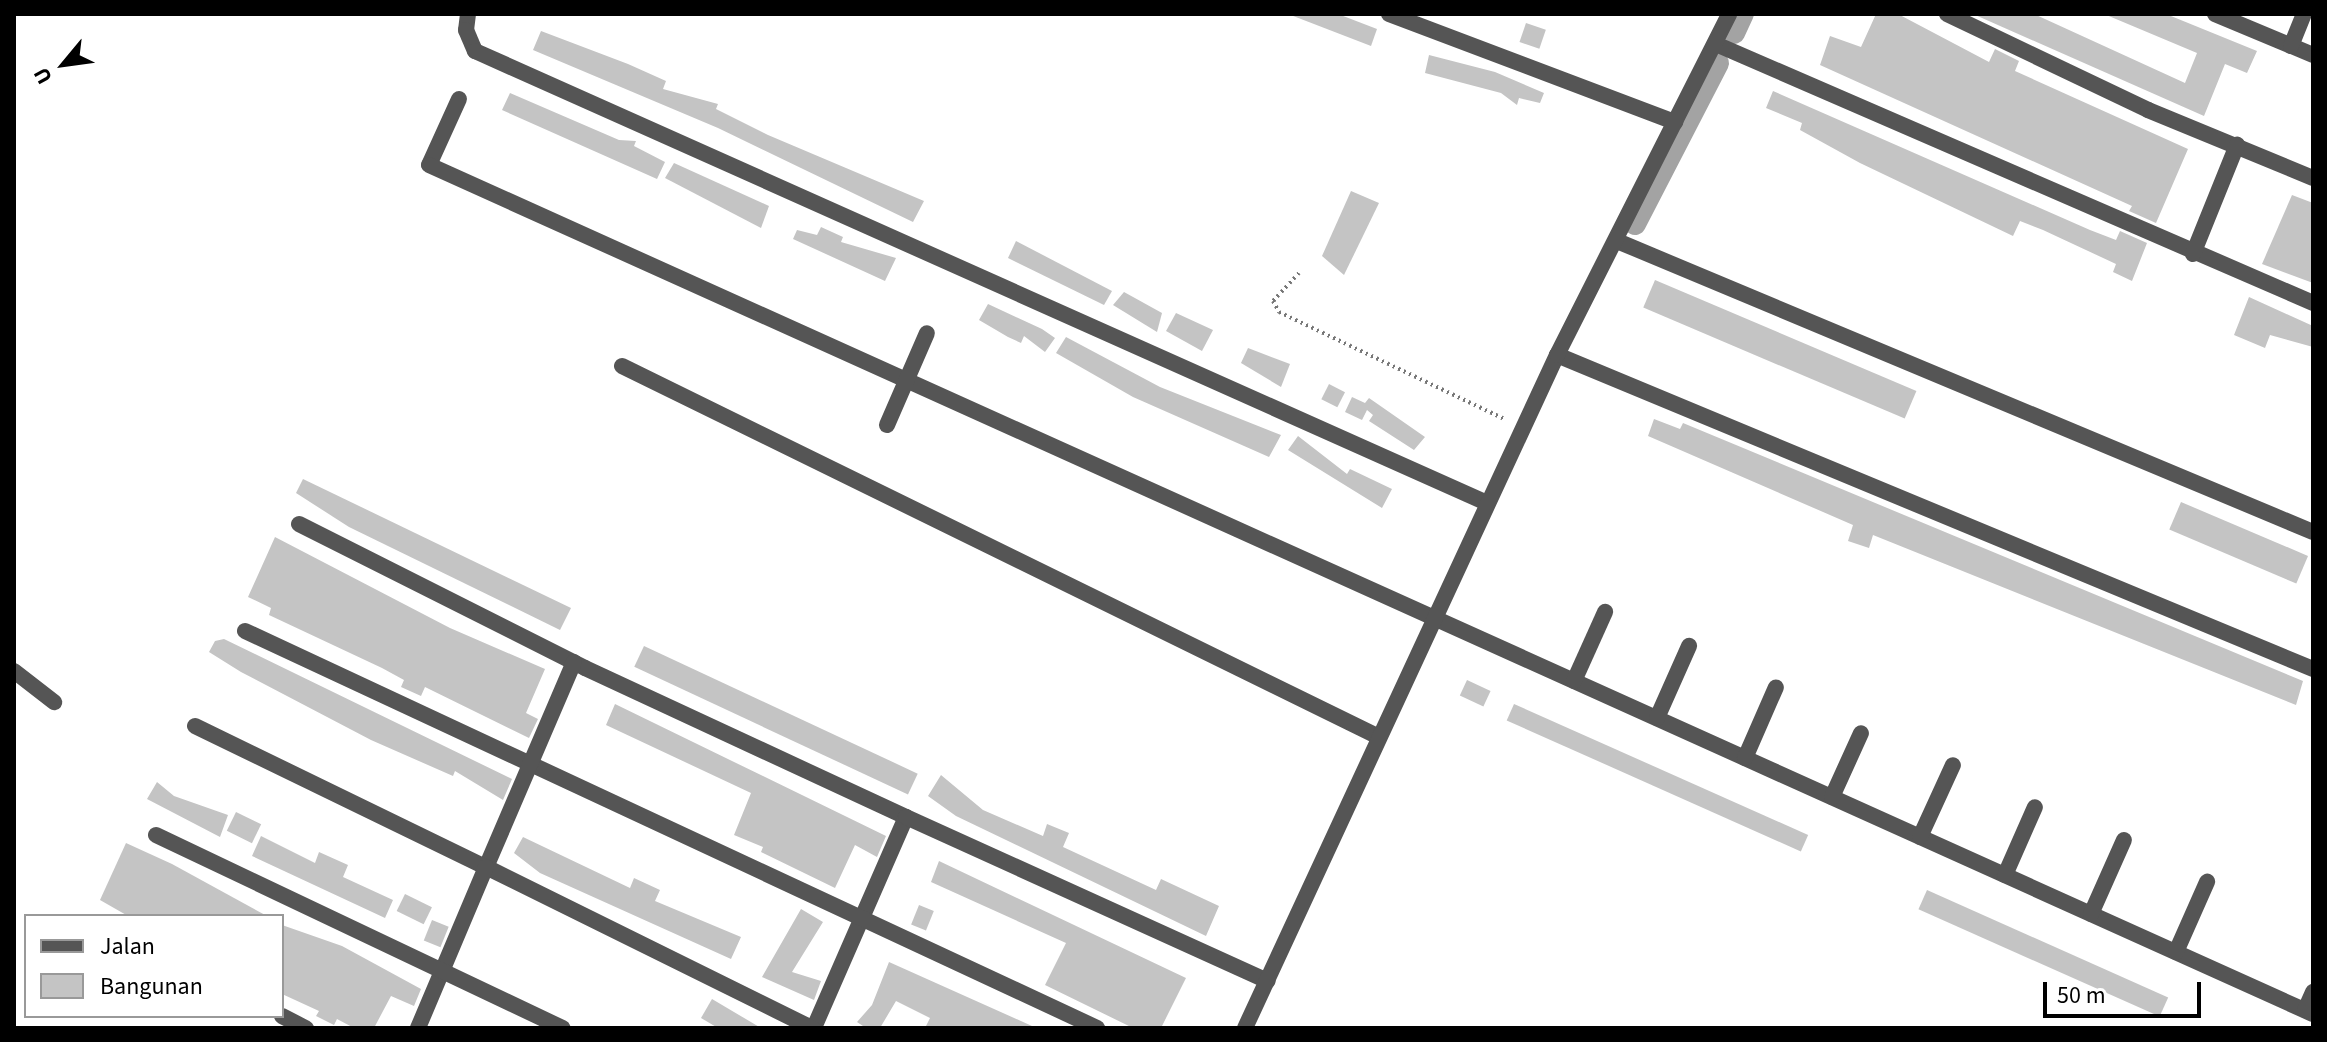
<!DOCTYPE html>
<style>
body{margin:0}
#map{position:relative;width:2327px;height:1042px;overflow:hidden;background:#fff;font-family:"Source Sans 3",sans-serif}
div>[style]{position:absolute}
.canal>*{height:22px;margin:-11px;padding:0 11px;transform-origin:11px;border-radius:11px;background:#a3a3a3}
.building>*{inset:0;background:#c4c4c4;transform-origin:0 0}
.path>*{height:4px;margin-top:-2px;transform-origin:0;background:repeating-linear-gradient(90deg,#777 0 2px,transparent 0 6px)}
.minor>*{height:16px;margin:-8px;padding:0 8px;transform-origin:8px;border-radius:8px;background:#555}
span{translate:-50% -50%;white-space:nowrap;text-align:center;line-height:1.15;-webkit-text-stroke:8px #fff;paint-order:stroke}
.frame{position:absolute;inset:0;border:16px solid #000;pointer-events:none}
.legend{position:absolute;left:24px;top:914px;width:260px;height:104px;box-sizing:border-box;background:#fff;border:2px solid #999;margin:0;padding:10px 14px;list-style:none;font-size:24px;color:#000}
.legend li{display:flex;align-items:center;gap:16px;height:40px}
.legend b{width:40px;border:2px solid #999}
.north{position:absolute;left:24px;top:24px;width:80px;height:80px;-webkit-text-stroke:6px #fff;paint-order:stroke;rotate:241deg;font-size:22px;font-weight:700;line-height:32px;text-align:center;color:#000}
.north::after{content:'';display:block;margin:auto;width:28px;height:36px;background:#000;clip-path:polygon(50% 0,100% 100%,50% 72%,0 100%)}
.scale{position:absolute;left:2043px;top:982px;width:158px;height:36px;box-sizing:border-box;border:4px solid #000;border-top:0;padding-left:10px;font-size:24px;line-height:28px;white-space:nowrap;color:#000;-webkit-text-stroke:6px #fff;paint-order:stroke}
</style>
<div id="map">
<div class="canal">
<i style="left:1734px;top:33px;width:21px;rotate:-65deg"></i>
<i style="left:1635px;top:224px;width:181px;rotate:-62.7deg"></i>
</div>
<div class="building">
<i style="clip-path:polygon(1288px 14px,1338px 14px,1377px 29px,1371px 46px)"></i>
<i style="clip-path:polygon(1876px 14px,1898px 14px,1989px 62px,1995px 49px,2019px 61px,2015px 71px,2188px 149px,2156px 223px,2129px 211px,2132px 206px,1820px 65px,1830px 36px,1861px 47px)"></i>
<i style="clip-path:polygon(1973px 14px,2034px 14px,2185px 83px,2197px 53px,2104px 14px,2166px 14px,2257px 51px,2247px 73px,2225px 64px,2204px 116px)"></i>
<i style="left:1526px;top:23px;width:21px;height:20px;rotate:19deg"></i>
<i style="clip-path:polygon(541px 31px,628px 64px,666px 81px,663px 89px,718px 104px,716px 109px,768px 135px,924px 201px,913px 222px,718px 128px,533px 50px)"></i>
<i style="clip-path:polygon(1429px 55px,1495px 72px,1544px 93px,1540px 103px,1519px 98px,1517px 105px,1501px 93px,1425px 73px)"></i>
<i style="clip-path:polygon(1773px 91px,2090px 230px,2116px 240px,2120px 231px,2147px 243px,2132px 281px,2113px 272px,2116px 264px,2043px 230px,2020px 221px,2013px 236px,1860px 163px,1800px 130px,1802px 123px,1766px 108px)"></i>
<i style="clip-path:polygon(510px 93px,619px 140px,636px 141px,634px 146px,665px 162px,657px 179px,502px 110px)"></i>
<i style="clip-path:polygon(674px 163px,769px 206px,761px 228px,665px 178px)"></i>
<i style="clip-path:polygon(1351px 191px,1379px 203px,1344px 275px,1322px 256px)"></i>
<i style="clip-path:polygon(2292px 195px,2313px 203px,2313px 283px,2262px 264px)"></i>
<i style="clip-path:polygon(821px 227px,843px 237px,841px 242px,896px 258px,885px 281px,793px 239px,797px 230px,817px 235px)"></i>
<i style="clip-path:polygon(1016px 241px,1112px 291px,1104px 305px,1008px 258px)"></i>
<i style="left:1655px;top:280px;width:284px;height:30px;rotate:23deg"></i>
<i style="clip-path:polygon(1124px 292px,1162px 313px,1157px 332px,1113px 305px)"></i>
<i style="clip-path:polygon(2249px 297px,2313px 326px,2313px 347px,2270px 335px,2265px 348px,2234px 335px)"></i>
<i style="clip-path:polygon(988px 304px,1042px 329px,1055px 338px,1045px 352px,1024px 336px,1021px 343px,1008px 337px,979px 320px)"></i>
<i style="clip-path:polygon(1176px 313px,1213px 330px,1202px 351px,1166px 331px)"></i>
<i style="clip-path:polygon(1066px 337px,1160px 387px,1281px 435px,1269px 457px,1133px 397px,1056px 353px)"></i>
<i style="clip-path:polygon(1248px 348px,1290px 364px,1281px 387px,1241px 363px)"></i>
<i style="left:1329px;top:384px;width:18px;height:17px;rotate:27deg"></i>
<i style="clip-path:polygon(1352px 397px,1365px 403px,1369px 398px,1425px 437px,1414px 450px,1369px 421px,1373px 415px,1367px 410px,1362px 420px,1345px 412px)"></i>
<i style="clip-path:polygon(1654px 419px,1680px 429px,1683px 423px,2303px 681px,2296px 705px,1873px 535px,1869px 548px,1848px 541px,1853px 525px,1648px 436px)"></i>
<i style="clip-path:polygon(1298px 436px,1347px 474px,1350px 469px,1392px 489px,1382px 508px,1288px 450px)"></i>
<i style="clip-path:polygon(303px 479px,571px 608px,560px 630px,349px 527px,296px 493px)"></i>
<i style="left:2181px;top:502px;width:138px;height:30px;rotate:23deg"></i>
<i style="clip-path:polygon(275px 537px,450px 628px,545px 669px,526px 713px,538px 719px,529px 738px,425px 687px,421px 696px,401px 687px,404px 680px,382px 668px,269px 615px,271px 608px,248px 597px)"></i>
<i style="clip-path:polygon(224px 639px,512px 779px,503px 800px,455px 771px,453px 776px,371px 740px,241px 672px,209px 652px,215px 641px)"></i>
<i style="left:644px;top:646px;width:302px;height:23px;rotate:25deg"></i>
<i style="left:1467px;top:680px;width:26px;height:17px;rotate:25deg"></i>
<i style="clip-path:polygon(615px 704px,886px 836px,877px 857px,855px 845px,835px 888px,761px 852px,763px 847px,734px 835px,751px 793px,606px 725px)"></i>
<i style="left:1514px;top:704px;width:322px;height:18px;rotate:24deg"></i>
<i style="clip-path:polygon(941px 775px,983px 810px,1043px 836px,1047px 824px,1069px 833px,1063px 847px,1156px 890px,1161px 879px,1219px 906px,1206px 936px,956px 816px,928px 796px)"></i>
<i style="clip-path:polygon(157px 782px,174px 796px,228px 815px,220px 837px,147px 799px)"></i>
<i style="left:236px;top:812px;width:28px;height:21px;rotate:26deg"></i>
<i style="clip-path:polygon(261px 836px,315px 863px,319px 852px,348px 865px,343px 877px,393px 900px,385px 918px,252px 856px)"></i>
<i style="clip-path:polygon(523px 837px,630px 888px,634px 878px,660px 890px,655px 901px,741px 937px,731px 959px,540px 873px,514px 853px)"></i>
<i style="clip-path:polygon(126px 843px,172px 864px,267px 916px,128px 916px,100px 900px)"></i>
<i style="clip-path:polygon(939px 861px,1186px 978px,1161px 1028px,1133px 1028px,1045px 985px,1066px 943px,931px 882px)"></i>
<i style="left:1927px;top:890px;width:264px;height:21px;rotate:24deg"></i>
<i style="left:405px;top:894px;width:30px;height:19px;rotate:26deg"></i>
<i style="left:919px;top:905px;width:16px;height:21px;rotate:22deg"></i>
<i style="clip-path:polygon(801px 909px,823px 922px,792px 972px,821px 981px,814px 1000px,762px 977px)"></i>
<i style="left:432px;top:920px;width:18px;height:22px;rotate:22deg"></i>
<i style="clip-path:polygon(282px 925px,342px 946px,421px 989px,414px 1006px,391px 996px,374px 1028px,354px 1028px,337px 1019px,334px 1025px,316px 1016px,319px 1011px,282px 994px)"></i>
<i style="clip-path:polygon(889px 962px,1032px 1026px,1031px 1028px,925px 1028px,930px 1018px,896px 1001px,880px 1028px,866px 1028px,857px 1022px,872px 1005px)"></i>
<i style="clip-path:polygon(712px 999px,761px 1028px,718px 1028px,701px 1018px)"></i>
</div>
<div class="path">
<i style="left:1299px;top:273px;width:38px;rotate:133deg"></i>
<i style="left:1273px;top:301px;width:13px;rotate:61deg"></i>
<i style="left:1279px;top:312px;width:251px;rotate:25.4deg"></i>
</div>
<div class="minor">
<i style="left:468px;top:14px;width:16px;rotate:97deg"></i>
<i style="left:466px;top:30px;width:23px;rotate:67deg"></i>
<i style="left:475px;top:51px;width:1108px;rotate:24.07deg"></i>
<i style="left:1389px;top:14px;width:306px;rotate:20.7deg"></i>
<i style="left:1947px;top:14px;width:223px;rotate:25.5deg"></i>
<i style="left:2148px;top:110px;width:178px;rotate:22.4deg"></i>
<i style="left:2215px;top:14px;width:106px;rotate:22.7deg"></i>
<i style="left:1718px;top:45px;width:649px;rotate:23.44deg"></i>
<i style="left:2291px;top:46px;width:35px;rotate:-68deg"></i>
<i style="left:459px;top:99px;width:72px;rotate:114.4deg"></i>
<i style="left:429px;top:165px;width:2066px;rotate:24.26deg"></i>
<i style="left:1617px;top:241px;width:754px;rotate:22.69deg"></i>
<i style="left:2193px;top:254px;width:118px;rotate:-68deg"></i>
<i style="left:1557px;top:355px;width:819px;rotate:22.56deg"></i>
<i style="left:622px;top:366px;width:843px;rotate:26.11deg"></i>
<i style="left:887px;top:425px;width:100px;rotate:-66.5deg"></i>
<i style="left:299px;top:524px;width:320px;rotate:26.7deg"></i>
<i style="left:585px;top:668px;width:354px;rotate:24.9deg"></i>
<i style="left:906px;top:817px;width:230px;rotate:113.6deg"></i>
<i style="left:245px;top:631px;width:940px;rotate:24.98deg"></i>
<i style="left:574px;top:662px;width:223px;rotate:113.2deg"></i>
<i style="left:486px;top:867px;width:364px;rotate:26.3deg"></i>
<i style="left:14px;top:671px;width:51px;rotate:37.8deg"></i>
<i style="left:1574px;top:681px;width:76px;rotate:-65.8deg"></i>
<i style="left:1657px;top:718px;width:79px;rotate:-66deg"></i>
<i style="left:195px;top:726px;width:323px;rotate:25.9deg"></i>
<i style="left:486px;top:867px;width:175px;rotate:112.9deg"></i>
<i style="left:1745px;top:758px;width:77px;rotate:-66.4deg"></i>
<i style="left:1832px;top:797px;width:70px;rotate:-65.6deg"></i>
<i style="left:906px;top:817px;width:397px;rotate:24.4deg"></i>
<i style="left:156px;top:835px;width:450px;rotate:25.4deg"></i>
<i style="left:1920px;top:837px;width:79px;rotate:-65.4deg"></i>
<i style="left:2005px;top:875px;width:74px;rotate:-66.2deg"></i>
<i style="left:2091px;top:914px;width:81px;rotate:-66deg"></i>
<i style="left:2176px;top:952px;width:77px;rotate:-66.1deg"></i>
<i style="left:2305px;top:1010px;width:20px;rotate:-66deg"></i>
<i style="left:282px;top:1016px;width:27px;rotate:27deg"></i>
<i style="left:1245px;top:1028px;width:742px;rotate:-65.13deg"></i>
<i style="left:1557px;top:355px;width:382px;rotate:-63.2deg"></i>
</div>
<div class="frame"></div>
<ul class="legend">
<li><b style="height:10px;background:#555"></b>Jalan</li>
<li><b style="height:22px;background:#c4c4c4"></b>Bangunan</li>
</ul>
<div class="north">U</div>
<div class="scale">50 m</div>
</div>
